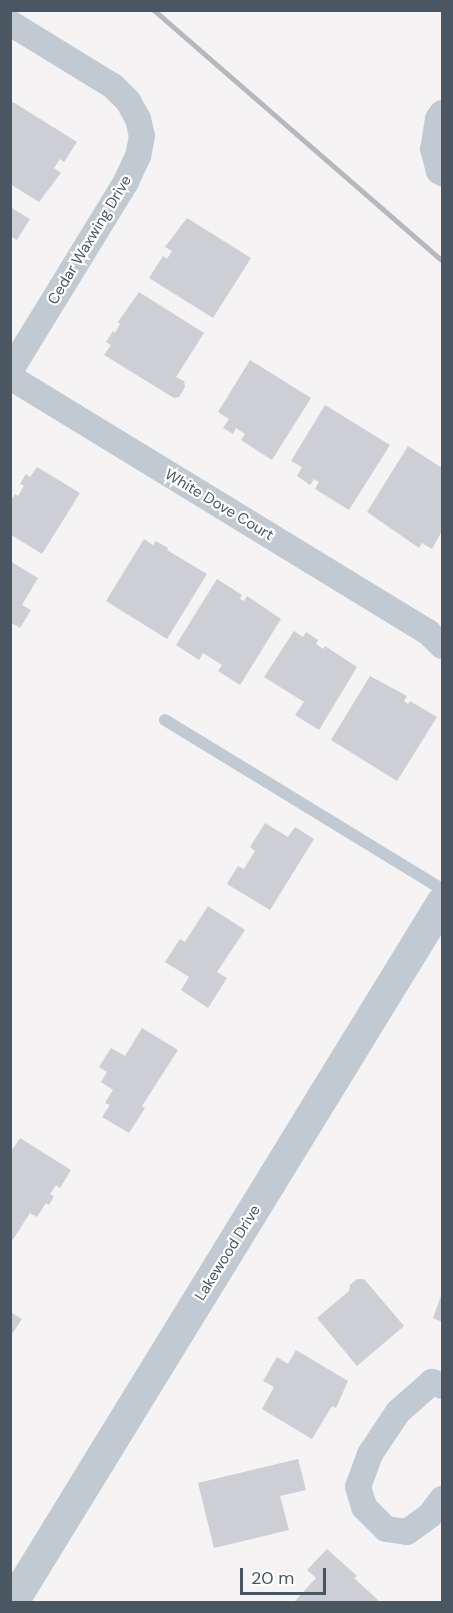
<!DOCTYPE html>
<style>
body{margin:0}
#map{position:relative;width:453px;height:1613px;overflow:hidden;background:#f5f3f3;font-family:"DM Sans",sans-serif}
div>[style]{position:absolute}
.building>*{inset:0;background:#cdcfd5}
.service>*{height:12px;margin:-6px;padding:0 6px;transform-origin:6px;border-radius:6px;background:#c1cad2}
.minor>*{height:26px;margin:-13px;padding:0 13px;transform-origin:13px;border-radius:13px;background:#c1cad2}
.tertiary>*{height:32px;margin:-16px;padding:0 16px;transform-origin:16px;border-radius:16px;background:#c1cad2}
.rail>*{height:4.5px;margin:-2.25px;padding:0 2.25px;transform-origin:2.25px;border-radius:2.25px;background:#b5b8bd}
span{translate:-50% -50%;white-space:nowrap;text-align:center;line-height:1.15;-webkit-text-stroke:4.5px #fff;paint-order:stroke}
.street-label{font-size:15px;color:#4a5661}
.frame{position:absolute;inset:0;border:12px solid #4a5661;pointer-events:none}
.scale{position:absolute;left:240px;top:1568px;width:86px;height:27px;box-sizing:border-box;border:3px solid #4a5661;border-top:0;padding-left:8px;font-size:18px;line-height:21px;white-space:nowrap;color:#4a5661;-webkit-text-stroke:4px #fff;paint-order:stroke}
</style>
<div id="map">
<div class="building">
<i style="clip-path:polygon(13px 102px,77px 142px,64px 162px,60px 159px,54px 168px,61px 173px,39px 202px,10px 184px,10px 106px)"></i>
<i style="clip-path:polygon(10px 207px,30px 219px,17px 240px,12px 237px,10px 240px)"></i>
<i style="clip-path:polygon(187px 218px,251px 258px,213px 318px,149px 278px,163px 256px,167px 259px,172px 251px,165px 247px)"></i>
<i style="clip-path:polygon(139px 292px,204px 333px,176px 377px,184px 381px,185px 387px,179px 397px,174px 398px,104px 355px,111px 345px,106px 342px,113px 331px,115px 333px,120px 324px,118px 322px)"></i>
<i style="clip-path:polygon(250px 360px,311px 398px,272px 460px,241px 440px,245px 434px,236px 428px,233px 434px,223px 428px,229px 419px,218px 412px)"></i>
<i style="clip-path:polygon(325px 405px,390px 445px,349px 510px,315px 489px,319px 482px,314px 479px,310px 485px,297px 476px,302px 467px,291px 461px)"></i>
<i style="clip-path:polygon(408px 446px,442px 468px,442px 531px,432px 549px,422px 543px,419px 548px,367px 512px)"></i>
<i style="clip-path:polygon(37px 467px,80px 493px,42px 554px,10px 534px,10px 502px,15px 494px,18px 496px,24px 486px,20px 484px,26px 474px,30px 477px)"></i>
<i style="clip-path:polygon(144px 539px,153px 545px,156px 541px,168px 548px,167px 550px,207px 574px,167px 639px,106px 601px)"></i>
<i style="clip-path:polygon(10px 561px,38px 578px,22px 605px,31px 610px,20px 628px,10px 622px)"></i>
<i style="clip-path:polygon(217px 579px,242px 595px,240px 599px,244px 601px,247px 596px,281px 619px,240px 685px,218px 671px,222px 665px,203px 653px,199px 660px,176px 645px)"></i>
<i style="clip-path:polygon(294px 631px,303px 637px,306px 632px,318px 640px,316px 644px,323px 649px,325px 646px,357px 667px,319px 730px,295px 715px,304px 702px,264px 677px)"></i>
<i style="clip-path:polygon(370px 676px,407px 696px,404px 701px,408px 704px,410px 701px,437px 717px,397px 781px,331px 740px)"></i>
<i style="clip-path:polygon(265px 823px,288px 837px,295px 827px,314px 839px,270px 910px,227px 884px,238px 866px,244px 869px,255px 851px,250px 847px)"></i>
<i style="clip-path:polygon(208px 906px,245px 930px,217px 972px,227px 978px,208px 1008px,181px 990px,189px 977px,165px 962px,180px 939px,185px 942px)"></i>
<i style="clip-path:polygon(142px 1028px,178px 1050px,142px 1106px,145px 1108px,129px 1133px,102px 1117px,110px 1105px,105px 1103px,113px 1090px,101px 1082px,107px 1072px,99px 1067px,111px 1048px,125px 1056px)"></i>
<i style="clip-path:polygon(20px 1138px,71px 1170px,60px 1188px,56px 1185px,50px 1194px,54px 1196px,49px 1205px,46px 1203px,37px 1217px,30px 1213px,10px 1244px,10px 1153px)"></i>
<i style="clip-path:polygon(357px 1279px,364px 1279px,404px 1326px,357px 1366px,317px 1318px,349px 1291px,350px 1285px)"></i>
<i style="clip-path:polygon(442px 1293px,442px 1322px,433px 1318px)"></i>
<i style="clip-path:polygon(10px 1312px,22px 1319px,10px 1337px)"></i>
<i style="clip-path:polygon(296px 1350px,348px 1381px,336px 1408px,332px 1406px,312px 1439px,262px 1409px,274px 1387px,263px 1381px,277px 1357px,288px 1364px)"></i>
<i style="clip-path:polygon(298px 1459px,306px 1490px,280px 1496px,289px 1530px,214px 1548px,198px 1483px)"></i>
<i style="clip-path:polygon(327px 1549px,357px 1576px,354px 1578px,378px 1600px,376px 1602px,294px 1602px,316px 1578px,307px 1570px)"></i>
</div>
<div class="service">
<i style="left:165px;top:720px;width:324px;rotate:31.4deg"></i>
</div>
<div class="minor">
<i style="left:10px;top:23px;width:121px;rotate:31.5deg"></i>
<i style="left:113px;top:86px;width:21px;rotate:45deg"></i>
<i style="left:128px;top:101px;width:21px;rotate:61deg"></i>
<i style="left:138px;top:119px;width:17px;rotate:77deg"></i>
<i style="left:142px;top:136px;width:20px;rotate:101deg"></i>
<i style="left:138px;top:156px;width:29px;rotate:115deg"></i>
<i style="left:126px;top:182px;width:222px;rotate:121.5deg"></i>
<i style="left:442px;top:113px;width:7px;rotate:124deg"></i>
<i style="left:438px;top:119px;width:30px;rotate:99deg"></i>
<i style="left:433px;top:149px;width:23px;rotate:75deg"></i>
<i style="left:439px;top:171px;width:4px;rotate:34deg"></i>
<i style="left:10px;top:377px;width:490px;rotate:31.4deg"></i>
<i style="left:428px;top:632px;width:20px;rotate:45deg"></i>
<i style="left:442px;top:1386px;width:11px;rotate:-158deg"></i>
<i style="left:432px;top:1382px;width:45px;rotate:138.6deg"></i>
<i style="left:398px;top:1412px;width:50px;rotate:123.7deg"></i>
<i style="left:370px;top:1454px;width:35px;rotate:110deg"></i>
<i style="left:358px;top:1487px;width:21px;rotate:73deg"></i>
<i style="left:364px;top:1507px;width:31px;rotate:45deg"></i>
<i style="left:386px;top:1529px;width:21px;rotate:8deg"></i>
<i style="left:407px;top:1532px;width:29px;rotate:-36deg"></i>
<i style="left:430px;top:1515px;width:20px;rotate:-53deg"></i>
</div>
<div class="tertiary">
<i style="left:13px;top:1602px;width:820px;rotate:-58.46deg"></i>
</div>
<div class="rail">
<i style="left:154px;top:10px;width:381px;rotate:41deg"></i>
</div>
<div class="street-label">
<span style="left:90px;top:240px;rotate:-59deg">Cedar Waxwing Drive</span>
<span style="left:219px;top:505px;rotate:31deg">White Dove Court</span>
<span style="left:228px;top:1253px;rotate:-58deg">Lakewood Drive</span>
</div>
<div class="frame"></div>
<div class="scale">20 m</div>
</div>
